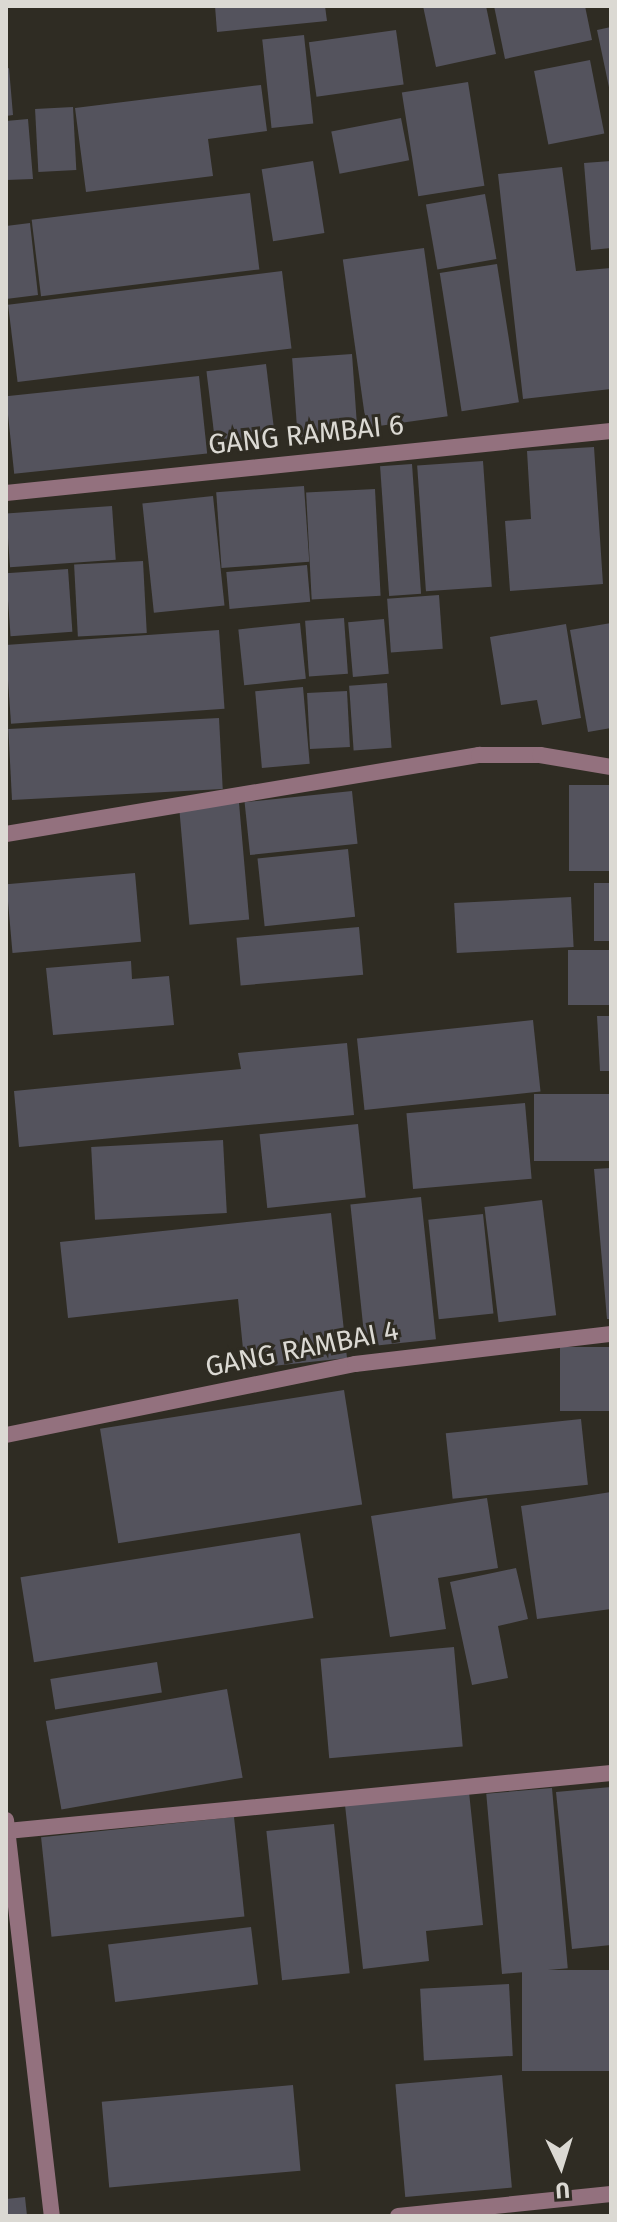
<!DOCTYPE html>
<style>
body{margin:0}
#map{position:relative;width:617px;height:2222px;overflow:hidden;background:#2f2c23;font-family:"Fira Sans",sans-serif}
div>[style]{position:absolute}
.building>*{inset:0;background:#54535d;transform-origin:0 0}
.street>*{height:16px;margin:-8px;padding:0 8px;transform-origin:8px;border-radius:8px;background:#93717e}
span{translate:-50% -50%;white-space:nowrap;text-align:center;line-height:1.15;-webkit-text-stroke:6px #2f2c23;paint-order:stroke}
.street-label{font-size:28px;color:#dbd9d3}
.frame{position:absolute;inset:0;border:8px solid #dbd9d3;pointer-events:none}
.north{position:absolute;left:521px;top:2126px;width:80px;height:80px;-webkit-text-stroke:6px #2f2c23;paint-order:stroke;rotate:176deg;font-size:22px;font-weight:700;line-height:32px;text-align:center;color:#dbd9d3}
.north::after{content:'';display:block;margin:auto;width:28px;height:36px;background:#dbd9d3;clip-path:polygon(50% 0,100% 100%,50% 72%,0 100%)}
</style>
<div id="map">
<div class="building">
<i style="clip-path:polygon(215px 6px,325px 6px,327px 21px,217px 32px)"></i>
<i style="clip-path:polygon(423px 6px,486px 6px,496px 54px,436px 67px)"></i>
<i style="clip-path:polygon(494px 6px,585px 6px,592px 40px,505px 59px)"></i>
<i style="clip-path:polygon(611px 27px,611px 92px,610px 92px,597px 30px)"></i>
<i style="left:396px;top:30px;width:55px;height:88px;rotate:82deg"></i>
<i style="left:304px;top:35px;width:89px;height:42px;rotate:84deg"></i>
<i style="left:590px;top:60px;width:75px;height:57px;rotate:79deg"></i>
<i style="clip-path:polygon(9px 68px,13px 115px,6px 116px,6px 69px)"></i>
<i style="left:468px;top:82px;width:105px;height:67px;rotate:81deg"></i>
<i style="clip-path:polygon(261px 85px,267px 131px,208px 139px,213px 176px,86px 192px,75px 108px)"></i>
<i style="left:73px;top:107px;width:63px;height:38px;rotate:87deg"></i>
<i style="left:401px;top:118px;width:43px;height:71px;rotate:79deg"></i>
<i style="clip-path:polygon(28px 119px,33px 179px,6px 180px,6px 121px)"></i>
<i style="left:313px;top:161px;width:73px;height:52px;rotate:81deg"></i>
<i style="clip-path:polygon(611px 161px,611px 248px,591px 250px,584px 163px)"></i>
<i style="clip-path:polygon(562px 167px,576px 271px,611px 268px,611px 389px,523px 399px,498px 174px)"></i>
<i style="left:250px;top:193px;width:77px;height:220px;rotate:83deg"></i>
<i style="left:485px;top:194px;width:66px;height:60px;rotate:80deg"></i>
<i style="clip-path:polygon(30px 223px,38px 295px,6px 299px,6px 226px)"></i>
<i style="left:424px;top:248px;width:170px;height:82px;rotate:82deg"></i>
<i style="left:497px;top:264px;width:140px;height:58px;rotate:81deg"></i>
<i style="left:282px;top:271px;width:78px;height:276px;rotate:83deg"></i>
<i style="left:352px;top:354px;width:79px;height:60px;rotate:86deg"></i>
<i style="left:266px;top:364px;width:78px;height:60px;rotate:83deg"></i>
<i style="left:199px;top:376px;width:78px;height:194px;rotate:84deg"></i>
<i style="clip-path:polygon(594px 447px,603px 584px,510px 591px,505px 521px,531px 519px,527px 451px)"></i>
<i style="left:483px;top:461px;width:126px;height:66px;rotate:86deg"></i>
<i style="left:412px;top:464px;width:130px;height:32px;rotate:86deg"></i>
<i style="left:304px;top:486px;width:76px;height:88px;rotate:86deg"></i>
<i style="left:375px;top:489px;width:107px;height:69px;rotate:87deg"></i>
<i style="left:213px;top:496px;width:110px;height:71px;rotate:84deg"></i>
<i style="left:112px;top:506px;width:54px;height:106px;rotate:86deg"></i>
<i style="left:143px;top:561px;width:72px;height:69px;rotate:87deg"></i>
<i style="left:307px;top:565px;width:37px;height:81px;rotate:85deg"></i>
<i style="left:68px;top:569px;width:63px;height:62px;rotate:86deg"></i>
<i style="left:439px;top:595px;width:54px;height:52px;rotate:86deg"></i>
<i style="left:344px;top:618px;width:56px;height:39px;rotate:86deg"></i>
<i style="left:384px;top:619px;width:55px;height:36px;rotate:85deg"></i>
<i style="left:300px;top:623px;width:56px;height:62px;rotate:84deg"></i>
<i style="clip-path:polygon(611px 623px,611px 728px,588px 732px,570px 630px)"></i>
<i style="clip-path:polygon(566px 624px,581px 718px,542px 725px,537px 700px,501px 705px,490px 637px)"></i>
<i style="left:219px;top:630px;width:79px;height:214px;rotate:86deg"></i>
<i style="left:387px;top:683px;width:65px;height:38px;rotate:86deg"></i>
<i style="left:303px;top:687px;width:77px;height:48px;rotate:85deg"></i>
<i style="left:347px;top:691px;width:56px;height:40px;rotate:87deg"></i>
<i style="left:219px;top:718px;width:71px;height:211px;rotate:87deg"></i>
<i style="left:611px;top:785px;width:86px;height:42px;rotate:90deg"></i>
<i style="left:352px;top:791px;width:53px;height:108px;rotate:84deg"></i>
<i style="left:239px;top:803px;width:117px;height:60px;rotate:85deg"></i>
<i style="left:348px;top:849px;width:68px;height:91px;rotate:84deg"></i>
<i style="left:135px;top:873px;width:69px;height:129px;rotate:85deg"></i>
<i style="left:611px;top:883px;width:58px;height:17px;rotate:90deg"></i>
<i style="left:571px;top:897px;width:50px;height:117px;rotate:87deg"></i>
<i style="left:359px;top:927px;width:48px;height:123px;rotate:85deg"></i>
<i style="left:611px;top:950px;width:55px;height:43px;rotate:90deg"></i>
<i style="clip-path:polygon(131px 961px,132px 979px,169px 976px,174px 1025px,53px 1035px,46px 968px)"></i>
<i style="clip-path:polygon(597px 1016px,611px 1016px,611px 1071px,600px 1071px)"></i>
<i style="left:533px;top:1020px;width:72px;height:177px;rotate:84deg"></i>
<i style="clip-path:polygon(347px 1043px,354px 1115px,19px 1147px,14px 1091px,241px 1069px,238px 1053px)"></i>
<i style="left:611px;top:1094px;width:67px;height:77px;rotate:90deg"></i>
<i style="left:525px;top:1103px;width:76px;height:119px;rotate:85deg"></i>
<i style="left:358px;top:1124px;width:74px;height:99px;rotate:84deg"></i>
<i style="left:223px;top:1140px;width:73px;height:132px;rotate:87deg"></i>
<i style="clip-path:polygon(611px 1168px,611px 1319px,607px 1319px,594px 1169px)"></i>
<i style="left:421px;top:1197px;width:143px;height:71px;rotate:84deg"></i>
<i style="left:542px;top:1200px;width:116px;height:58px;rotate:83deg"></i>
<i style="clip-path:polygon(331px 1213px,347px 1358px,245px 1369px,238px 1299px,68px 1318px,60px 1242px)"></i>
<i style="left:483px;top:1214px;width:100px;height:55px;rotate:84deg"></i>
<i style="left:611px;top:1347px;width:64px;height:51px;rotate:90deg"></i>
<i style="left:344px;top:1390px;width:116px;height:247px;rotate:81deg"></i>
<i style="left:581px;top:1419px;width:66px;height:136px;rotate:84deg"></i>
<i style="clip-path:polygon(611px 1492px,611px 1609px,537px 1619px,521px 1506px)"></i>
<i style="clip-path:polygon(487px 1498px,498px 1568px,438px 1578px,446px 1629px,390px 1637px,371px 1516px)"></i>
<i style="left:300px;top:1533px;width:86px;height:283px;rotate:81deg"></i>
<i style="clip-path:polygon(516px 1568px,528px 1619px,498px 1626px,508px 1678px,472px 1685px,450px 1582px)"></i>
<i style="left:454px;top:1647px;width:100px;height:134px;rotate:85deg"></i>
<i style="left:157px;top:1662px;width:31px;height:108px;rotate:81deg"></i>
<i style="left:227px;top:1689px;width:90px;height:184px;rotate:80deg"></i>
<i style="clip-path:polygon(611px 1787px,611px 1945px,572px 1949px,556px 1792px)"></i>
<i style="left:552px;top:1788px;width:181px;height:66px;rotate:85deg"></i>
<i style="clip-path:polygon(469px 1792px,483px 1925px,426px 1931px,429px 1961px,363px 1969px,345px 1805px)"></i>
<i style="left:234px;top:1817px;width:100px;height:194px;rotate:84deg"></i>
<i style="left:334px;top:1824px;width:150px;height:68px;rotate:84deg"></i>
<i style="left:251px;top:1927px;width:58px;height:144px;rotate:83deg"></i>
<i style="left:611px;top:1970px;width:101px;height:89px;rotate:90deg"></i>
<i style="left:509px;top:1984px;width:72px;height:89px;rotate:87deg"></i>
<i style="left:502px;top:2075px;width:113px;height:107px;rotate:85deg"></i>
<i style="left:293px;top:2085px;width:86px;height:192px;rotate:85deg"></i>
<i style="clip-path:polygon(25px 2197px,27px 2216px,6px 2216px,6px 2199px)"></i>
</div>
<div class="street">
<i style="left:6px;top:493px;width:608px;rotate:-5.85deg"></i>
<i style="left:6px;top:834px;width:480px;rotate:-9.5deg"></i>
<i style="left:479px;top:755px;width:61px"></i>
<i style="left:540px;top:755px;width:72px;rotate:9.6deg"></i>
<i style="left:6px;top:1435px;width:356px;rotate:-11.5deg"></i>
<i style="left:355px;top:1364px;width:258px;rotate:-6.7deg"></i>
<i style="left:6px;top:1820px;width:399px;rotate:83.4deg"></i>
<i style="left:7px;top:1831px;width:607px;rotate:-5.49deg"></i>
<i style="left:398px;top:2216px;width:214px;rotate:-5.9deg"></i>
</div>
<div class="street-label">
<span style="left:306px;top:435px;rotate:-6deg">GANG RAMBAI 6</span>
<span style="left:302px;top:1349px;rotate:-11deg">GANG RAMBAI 4</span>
</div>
<div class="frame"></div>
<div class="north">U</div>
</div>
